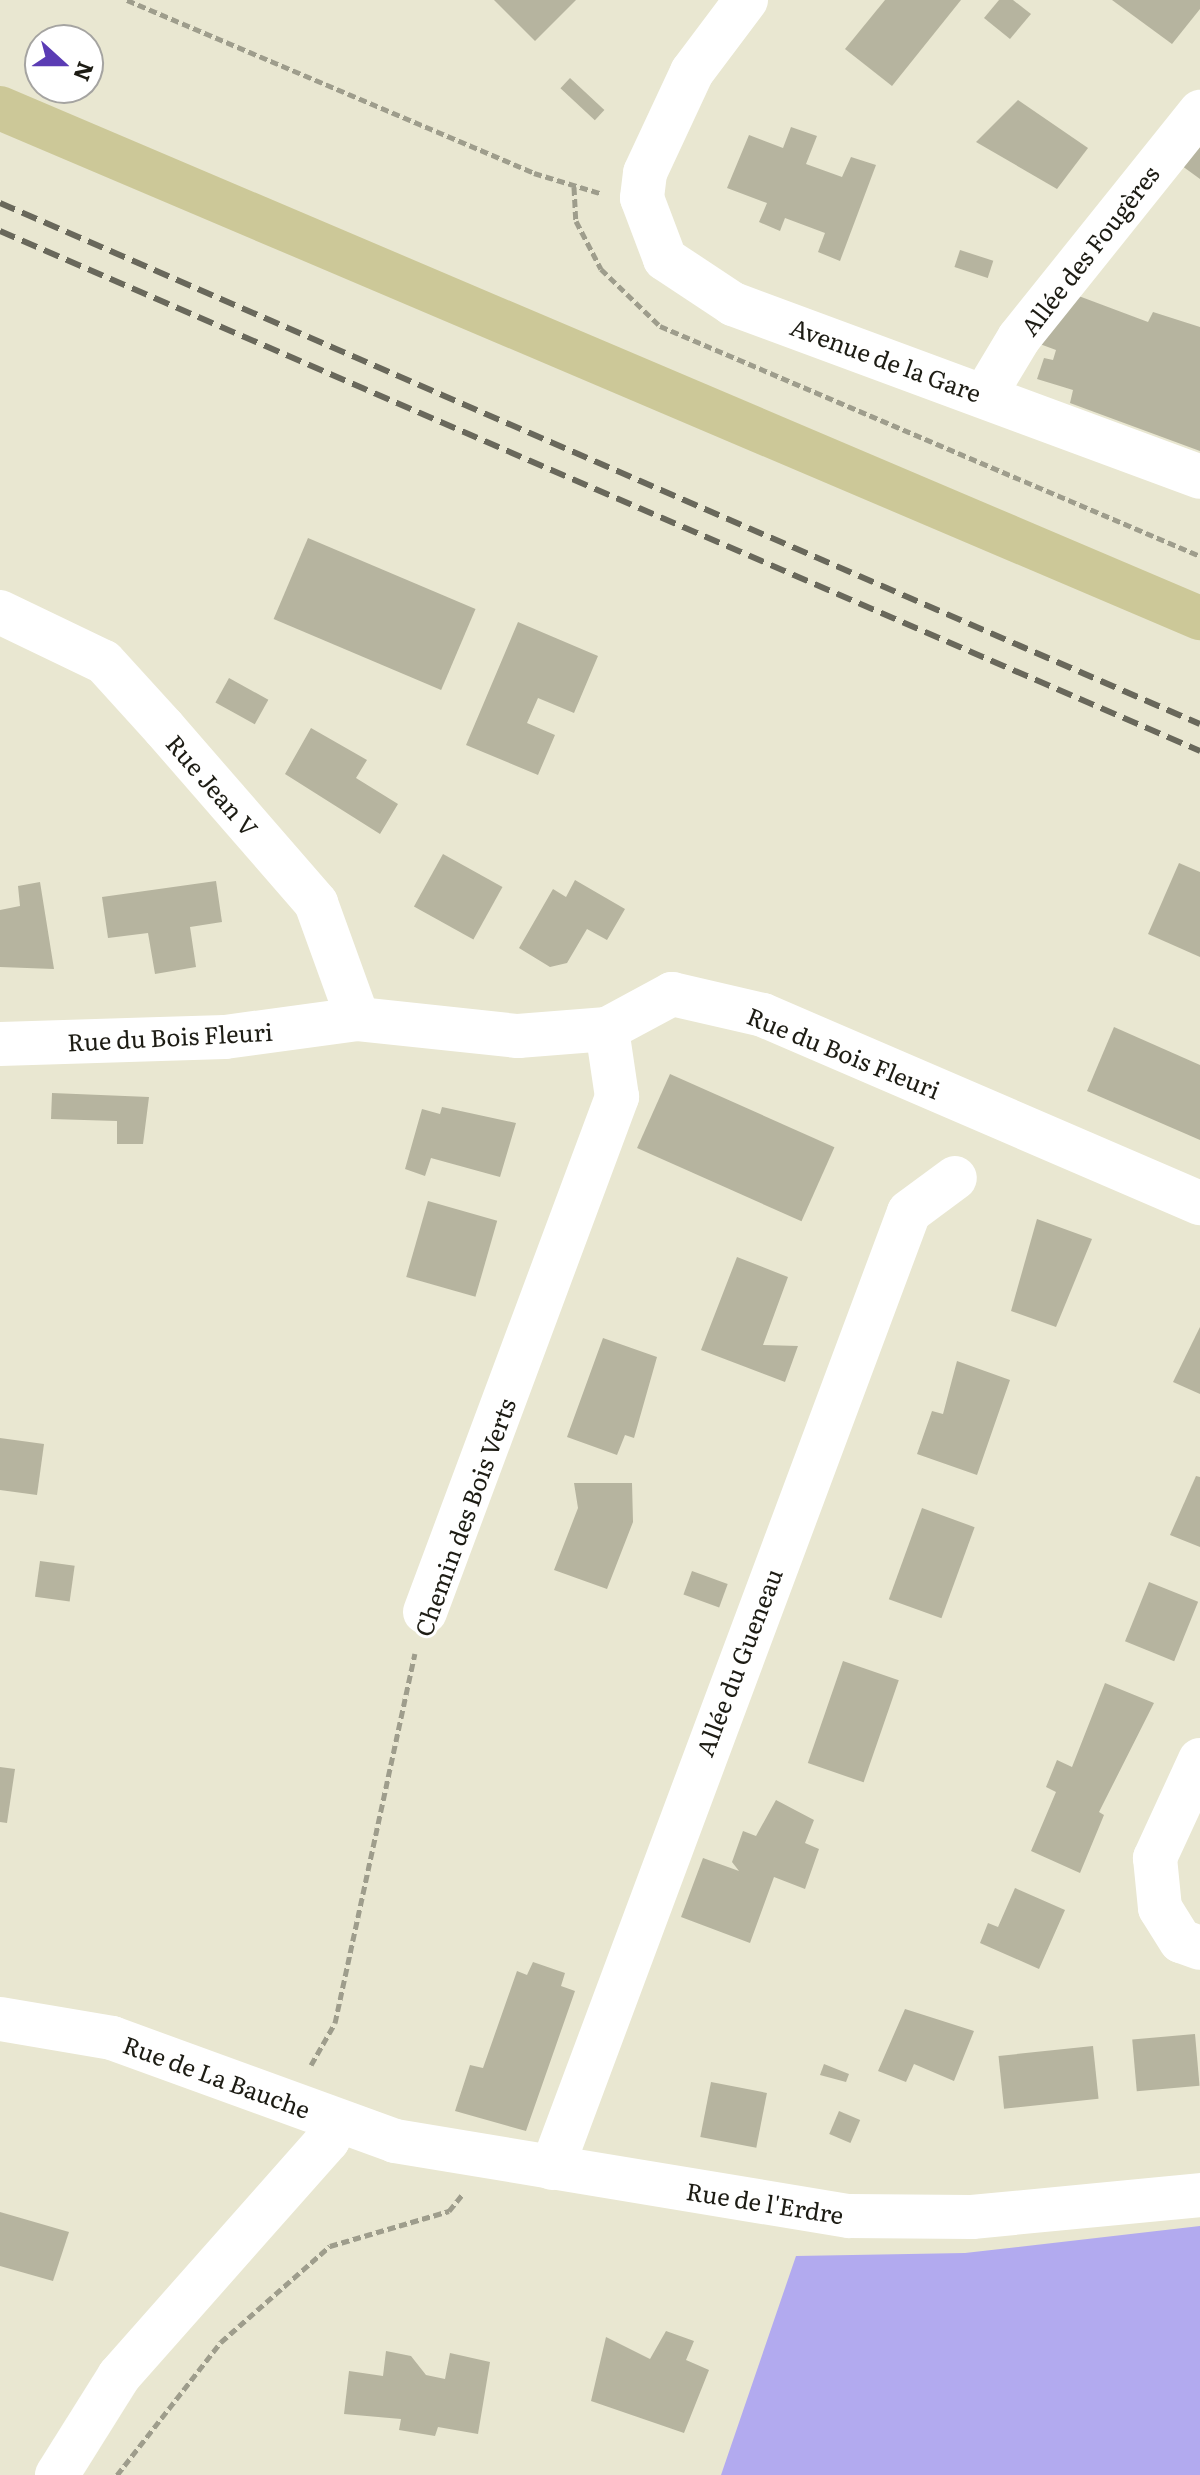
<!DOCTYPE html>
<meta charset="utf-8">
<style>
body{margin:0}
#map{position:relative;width:1200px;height:2475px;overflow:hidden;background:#e9e7d1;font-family:Literata,serif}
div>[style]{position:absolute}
.green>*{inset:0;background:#b2aaef}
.building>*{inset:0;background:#b6b49f;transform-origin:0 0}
.path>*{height:5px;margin-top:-2.5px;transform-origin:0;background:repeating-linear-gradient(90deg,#9e9d8c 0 8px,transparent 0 12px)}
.minor>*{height:44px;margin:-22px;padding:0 22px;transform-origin:22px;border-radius:22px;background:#fff}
.major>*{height:44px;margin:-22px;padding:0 22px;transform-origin:22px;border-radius:22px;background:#ccc898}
.rail>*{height:6px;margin-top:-3px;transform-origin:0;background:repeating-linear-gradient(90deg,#69685b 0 16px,transparent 0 24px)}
span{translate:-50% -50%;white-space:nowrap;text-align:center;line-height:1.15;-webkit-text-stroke:6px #fff;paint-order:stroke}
.street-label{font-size:24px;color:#1d1c14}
.north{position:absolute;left:24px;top:24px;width:80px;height:80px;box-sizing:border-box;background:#fff;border:2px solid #a5a4a1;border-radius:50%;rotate:111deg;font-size:22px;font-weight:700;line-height:32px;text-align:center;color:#1d1c14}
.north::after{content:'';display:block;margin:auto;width:28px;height:36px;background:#5b3cb4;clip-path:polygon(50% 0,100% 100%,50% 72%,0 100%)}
</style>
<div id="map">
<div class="green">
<i style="clip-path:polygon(1200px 2226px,1200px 2475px,721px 2475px,796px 2256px,965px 2253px)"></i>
</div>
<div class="building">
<i style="clip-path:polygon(494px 0,576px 0,535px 41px)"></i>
<i style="clip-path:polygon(885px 0,961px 0,892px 86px,845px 49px)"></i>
<i style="clip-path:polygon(999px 0,1013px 0,1031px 14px,1010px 39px,984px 18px)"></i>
<i style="clip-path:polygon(1112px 0,1200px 0,1200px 9px,1172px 44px)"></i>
<i style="left:570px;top:78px;width:47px;height:14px;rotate:43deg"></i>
<i style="clip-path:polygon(1018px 100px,1088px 148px,1057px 189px,976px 142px)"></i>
<i style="clip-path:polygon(791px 127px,817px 136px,806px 164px,842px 177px,851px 157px,876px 165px,840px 261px,818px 252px,825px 233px,785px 218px,780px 231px,759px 222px,767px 203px,727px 188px,749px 135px,783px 148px)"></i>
<i style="clip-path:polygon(1200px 138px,1200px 179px,1178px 163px)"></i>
<i style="left:960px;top:250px;width:35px;height:18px;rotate:18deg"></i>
<i style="clip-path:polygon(1068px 292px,1148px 322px,1153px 312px,1200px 327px,1200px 451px,1070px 403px,1073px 390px,1037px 379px,1044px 358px,1053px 360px,1056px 350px,1029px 340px)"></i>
<i style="left:308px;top:538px;width:182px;height:88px;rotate:23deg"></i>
<i style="clip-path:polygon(518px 622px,598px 656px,574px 713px,538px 698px,527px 723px,555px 735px,538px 775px,466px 745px)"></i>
<i style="left:229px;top:678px;width:45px;height:28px;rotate:29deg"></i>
<i style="clip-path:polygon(311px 728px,367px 760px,356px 778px,398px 804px,380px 834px,285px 774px)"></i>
<i style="left:443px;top:854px;width:68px;height:60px;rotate:29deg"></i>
<i style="clip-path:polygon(1179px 863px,1200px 872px,1200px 957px,1148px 934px)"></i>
<i style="clip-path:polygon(575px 880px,625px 909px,607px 940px,587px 929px,567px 963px,550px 967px,519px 948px,553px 889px,566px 897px)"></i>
<i style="clip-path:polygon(216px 881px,222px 922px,190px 927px,196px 967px,155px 974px,148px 933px,108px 938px,102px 897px)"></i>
<i style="clip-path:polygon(40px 882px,54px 969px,0 967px,0 910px,20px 906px,18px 886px)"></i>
<i style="clip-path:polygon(1114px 1027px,1200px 1065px,1200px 1140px,1087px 1091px)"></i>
<i style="left:670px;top:1074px;width:180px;height:81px;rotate:24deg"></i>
<i style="clip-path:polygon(52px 1093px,149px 1097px,143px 1144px,117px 1144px,117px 1121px,51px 1119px)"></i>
<i style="clip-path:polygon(442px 1107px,516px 1123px,500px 1177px,431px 1158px,425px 1176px,405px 1169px,422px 1109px,440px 1114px)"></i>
<i style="left:428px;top:1201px;width:72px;height:79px;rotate:16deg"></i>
<i style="clip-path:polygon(1037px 1219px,1092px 1239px,1056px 1327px,1011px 1311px)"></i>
<i style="clip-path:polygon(737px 1257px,788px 1277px,763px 1345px,798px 1346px,785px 1382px,701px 1350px)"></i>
<i style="clip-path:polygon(1200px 1327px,1200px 1394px,1173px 1382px)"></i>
<i style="clip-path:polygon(603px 1338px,657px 1357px,634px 1438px,625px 1435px,617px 1455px,567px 1437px)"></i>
<i style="clip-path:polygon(957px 1361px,1010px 1380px,977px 1475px,917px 1454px,932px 1411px,943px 1414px)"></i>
<i style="clip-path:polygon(0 1438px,44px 1444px,37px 1495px,0 1490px)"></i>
<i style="clip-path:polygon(1196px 1476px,1200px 1477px,1200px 1547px,1170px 1535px)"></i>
<i style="clip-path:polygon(574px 1483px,632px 1483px,633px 1522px,607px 1589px,554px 1570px,578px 1508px)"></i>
<i style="left:922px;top:1508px;width:56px;height:97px;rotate:20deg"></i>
<i style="left:40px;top:1561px;width:35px;height:36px;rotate:8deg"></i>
<i style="left:692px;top:1571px;width:38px;height:25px;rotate:20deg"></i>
<i style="left:1149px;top:1582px;width:53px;height:64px;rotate:22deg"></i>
<i style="left:843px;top:1661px;width:59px;height:108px;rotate:19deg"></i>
<i style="clip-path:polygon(1105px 1683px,1154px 1703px,1099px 1812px,1104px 1815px,1080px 1873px,1031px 1851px,1056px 1792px,1046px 1787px,1057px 1760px,1072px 1767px)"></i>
<i style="clip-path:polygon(0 1767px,15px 1769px,7px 1823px,0 1822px)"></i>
<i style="clip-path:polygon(776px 1800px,814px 1820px,805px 1843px,819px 1849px,805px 1889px,774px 1877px,750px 1943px,681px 1917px,703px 1858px,739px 1871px,732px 1862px,743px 1831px,756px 1836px)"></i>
<i style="clip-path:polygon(1015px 1888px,1065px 1910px,1039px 1969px,980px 1943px,988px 1923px,998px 1927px)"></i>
<i style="clip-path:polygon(533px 1962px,565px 1973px,561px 1986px,575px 1991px,526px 2131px,455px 2111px,470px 2065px,483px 2068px,517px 1971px,527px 1975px)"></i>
<i style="clip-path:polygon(905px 2009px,974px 2031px,954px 2081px,914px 2064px,906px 2082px,878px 2071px)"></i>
<i style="left:1195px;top:2034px;width:52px;height:63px;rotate:85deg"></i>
<i style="left:1093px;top:2046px;width:53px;height:95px;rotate:84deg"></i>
<i style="clip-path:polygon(824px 2064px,849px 2074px,846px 2082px,820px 2075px)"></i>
<i style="left:711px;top:2082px;width:57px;height:56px;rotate:11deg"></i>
<i style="left:839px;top:2111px;width:23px;height:25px;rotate:23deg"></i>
<i style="clip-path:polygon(0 2212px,69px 2232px,53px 2281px,0 2266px)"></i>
<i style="clip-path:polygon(666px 2331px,694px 2341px,686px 2360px,709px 2370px,684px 2433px,591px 2401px,606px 2337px,650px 2359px)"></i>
<i style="clip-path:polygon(386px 2351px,411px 2356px,426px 2375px,445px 2379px,450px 2353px,490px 2362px,478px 2434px,438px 2427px,435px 2436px,399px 2430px,401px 2419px,344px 2414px,349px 2371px,383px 2376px)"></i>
</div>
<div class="path">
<i style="left:127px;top:0;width:442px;rotate:23deg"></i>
<i style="left:534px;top:173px;width:69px;rotate:16.9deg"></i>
<i style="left:574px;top:187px;width:34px;rotate:87deg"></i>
<i style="left:576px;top:221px;width:54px;rotate:62.5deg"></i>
<i style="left:601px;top:269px;width:82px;rotate:44deg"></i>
<i style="left:660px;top:326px;width:587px;rotate:23.07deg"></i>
<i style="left:311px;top:2065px;width:48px;rotate:-60.3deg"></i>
<i style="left:335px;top:2023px;width:378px;rotate:-77.8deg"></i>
<i style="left:117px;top:2475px;width:169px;rotate:-52deg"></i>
<i style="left:221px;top:2342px;width:145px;rotate:-41.4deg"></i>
<i style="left:330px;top:2246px;width:124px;rotate:-16.4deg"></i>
<i style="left:449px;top:2211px;width:21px;rotate:-51deg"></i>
</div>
<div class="minor">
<i style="left:746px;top:0;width:90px;rotate:126.9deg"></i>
<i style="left:692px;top:72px;width:111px;rotate:115deg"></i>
<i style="left:645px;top:173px;width:25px;rotate:97deg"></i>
<i style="left:642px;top:198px;width:65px;rotate:69.3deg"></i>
<i style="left:665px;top:259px;width:82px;rotate:33.5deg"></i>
<i style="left:733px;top:304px;width:498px;rotate:20.3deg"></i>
<i style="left:986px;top:393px;width:64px;rotate:-59deg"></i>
<i style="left:1019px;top:338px;width:290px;rotate:-51.3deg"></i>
<i style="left:0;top:612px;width:115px;rotate:25.7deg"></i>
<i style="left:104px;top:662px;width:89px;rotate:47.7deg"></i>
<i style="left:164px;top:728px;width:232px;rotate:49deg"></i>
<i style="left:316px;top:903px;width:123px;rotate:70.1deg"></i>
<i style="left:0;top:1044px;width:225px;rotate:-1.8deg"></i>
<i style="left:225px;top:1037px;width:134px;rotate:-7.7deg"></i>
<i style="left:358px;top:1019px;width:161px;rotate:6.1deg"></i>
<i style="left:518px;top:1036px;width:89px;rotate:-4.5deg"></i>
<i style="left:607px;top:1029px;width:74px;rotate:-28.3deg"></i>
<i style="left:672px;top:994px;width:93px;rotate:13deg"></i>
<i style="left:763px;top:1015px;width:476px;rotate:23.3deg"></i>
<i style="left:425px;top:1612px;width:550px;rotate:-69.55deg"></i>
<i style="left:617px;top:1097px;width:69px;rotate:-98.4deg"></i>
<i style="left:1200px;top:1760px;width:108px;rotate:114.7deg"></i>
<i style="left:1155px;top:1858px;width:50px;rotate:84.3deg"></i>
<i style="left:1160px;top:1908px;width:39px;rotate:58deg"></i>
<i style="left:1181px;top:1941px;width:20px;rotate:20deg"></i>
<i style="left:0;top:2019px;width:114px;rotate:9.6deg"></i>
<i style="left:112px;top:2038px;width:301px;rotate:20deg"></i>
<i style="left:395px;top:2141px;width:460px;rotate:9.4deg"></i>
<i style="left:849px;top:2216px;width:123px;rotate:0.5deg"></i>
<i style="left:972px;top:2217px;width:229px;rotate:-5.5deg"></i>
<i style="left:552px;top:2168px;width:1020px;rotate:-69.52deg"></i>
<i style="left:909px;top:1212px;width:57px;rotate:-36.5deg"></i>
<i style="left:57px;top:2475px;width:117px;rotate:-57.9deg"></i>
<i style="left:119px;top:2376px;width:315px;rotate:-48.5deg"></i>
<i style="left:328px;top:2140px;width:21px;rotate:-65deg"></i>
</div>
<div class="major">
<i style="left:0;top:108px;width:1304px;rotate:23.03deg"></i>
</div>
<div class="rail">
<i style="left:0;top:203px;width:1308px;rotate:23.47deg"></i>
<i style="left:0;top:231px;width:1308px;rotate:23.43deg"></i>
</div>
<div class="street-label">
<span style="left:1089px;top:250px;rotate:-52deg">Allée des Fougères</span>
<span style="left:886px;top:359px;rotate:20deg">Avenue de la Gare</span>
<span style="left:213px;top:785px;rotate:49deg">Rue Jean V</span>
<span style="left:170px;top:1036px;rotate:-3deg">Rue du Bois Fleuri</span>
<span style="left:844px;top:1052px;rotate:22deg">Rue du Bois Fleuri</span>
<span style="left:464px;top:1517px;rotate:-70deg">Chemin des Bois Verts</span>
<span style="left:738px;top:1662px;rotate:-69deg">Allée du Gueneau</span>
<span style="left:217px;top:2076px;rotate:20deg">Rue de La Bauche</span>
<span style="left:765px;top:2202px;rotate:9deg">Rue de l'Erdre</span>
</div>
<div class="north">N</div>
</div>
